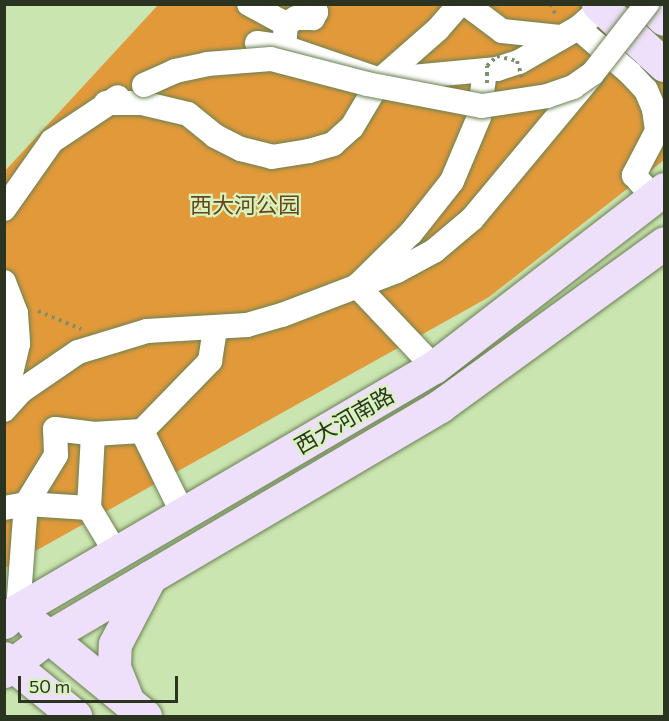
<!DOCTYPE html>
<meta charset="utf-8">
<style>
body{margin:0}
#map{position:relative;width:669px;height:721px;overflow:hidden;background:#cbe5b1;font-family:Commissioner,"Noto Sans SC",sans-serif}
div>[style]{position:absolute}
.green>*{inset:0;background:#e2993a}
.path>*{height:4px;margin-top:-2px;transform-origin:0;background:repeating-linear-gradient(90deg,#7d8f6b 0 3px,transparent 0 7.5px)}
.roads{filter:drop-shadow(0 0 2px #6a8151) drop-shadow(0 0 2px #6a8151)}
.street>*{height:24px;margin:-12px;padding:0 12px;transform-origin:12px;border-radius:12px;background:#fff}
.secondary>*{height:33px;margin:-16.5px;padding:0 16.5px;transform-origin:16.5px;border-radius:16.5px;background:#eedffa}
.path-bridge>*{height:4px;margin-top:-2px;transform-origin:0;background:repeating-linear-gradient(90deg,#7d8f6b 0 3px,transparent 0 7.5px)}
.bridges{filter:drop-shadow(0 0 2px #6a8151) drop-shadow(0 0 2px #6a8151)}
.street-bridge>*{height:24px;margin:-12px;padding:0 12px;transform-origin:12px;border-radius:12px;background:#fff}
span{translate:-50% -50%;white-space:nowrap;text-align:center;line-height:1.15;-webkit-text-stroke:4.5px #d8f2be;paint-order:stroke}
.park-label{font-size:22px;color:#67461c}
.street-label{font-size:22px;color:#2b3420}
.frame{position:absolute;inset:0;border:6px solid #2b3420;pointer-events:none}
.scale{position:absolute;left:18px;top:676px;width:160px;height:27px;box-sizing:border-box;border:3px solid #2b3420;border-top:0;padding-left:8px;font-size:18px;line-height:21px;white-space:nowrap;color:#2b3420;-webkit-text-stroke:4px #d8f2be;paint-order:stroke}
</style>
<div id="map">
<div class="green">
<i style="clip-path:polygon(158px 5px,664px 5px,664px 160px,489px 297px,5px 568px,4px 172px)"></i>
</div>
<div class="path">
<i style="left:550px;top:4px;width:13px;rotate:61deg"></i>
<i style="left:38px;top:311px;width:47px;rotate:22.7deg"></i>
</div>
<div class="roads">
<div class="street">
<i style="left:249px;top:4px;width:42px;rotate:28.4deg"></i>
<i style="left:306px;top:4px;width:13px;rotate:39deg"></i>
<i style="left:316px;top:12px;width:7px;rotate:117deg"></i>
<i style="left:313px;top:18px;width:17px;rotate:180deg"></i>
<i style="left:296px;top:18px;width:12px;rotate:149deg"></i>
<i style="left:286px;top:24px;width:23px;rotate:95deg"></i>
<i style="left:284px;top:47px;width:102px;rotate:19deg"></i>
<i style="left:380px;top:80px;width:77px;rotate:-41.3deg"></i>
<i style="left:438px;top:29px;width:33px;rotate:-49deg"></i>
<i style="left:466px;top:4px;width:45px;rotate:36.9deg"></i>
<i style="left:502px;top:31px;width:58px;rotate:5.9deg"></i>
<i style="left:578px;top:28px;width:69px;rotate:40.9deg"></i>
<i style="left:630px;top:73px;width:23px;rotate:47deg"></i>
<i style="left:646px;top:90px;width:21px;rotate:67deg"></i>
<i style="left:654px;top:109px;width:22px;rotate:82deg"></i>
<i style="left:657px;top:131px;width:50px;rotate:117.6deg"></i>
<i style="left:634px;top:175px;width:30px;rotate:49deg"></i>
<i style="left:257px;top:43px;width:27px;rotate:8deg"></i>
<i style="left:106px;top:103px;width:36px"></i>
<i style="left:142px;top:103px;width:47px;rotate:13.4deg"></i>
<i style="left:188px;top:114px;width:35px;rotate:39deg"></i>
<i style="left:215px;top:136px;width:29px;rotate:27deg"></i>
<i style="left:241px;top:149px;width:32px;rotate:14deg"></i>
<i style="left:272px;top:157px;width:37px;rotate:-9deg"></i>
<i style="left:309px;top:151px;width:25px;rotate:-16deg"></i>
<i style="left:333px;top:144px;width:25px;rotate:-42deg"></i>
<i style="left:352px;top:127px;width:55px;rotate:-59.2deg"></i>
<i style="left:380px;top:80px;width:118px;rotate:-5.4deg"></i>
<i style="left:497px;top:69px;width:23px;rotate:-18deg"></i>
<i style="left:519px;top:62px;width:68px;rotate:-30deg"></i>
<i style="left:578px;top:28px;width:30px;rotate:-41deg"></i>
<i style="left:4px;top:209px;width:83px;rotate:-54.8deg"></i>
<i style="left:52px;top:141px;width:79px;rotate:-33.7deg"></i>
<i style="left:4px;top:282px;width:33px;rotate:69deg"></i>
<i style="left:16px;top:313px;width:31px;rotate:86deg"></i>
<i style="left:18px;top:344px;width:61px;rotate:103.3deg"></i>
<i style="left:434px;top:367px;width:112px;rotate:-133.5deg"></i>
<i style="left:357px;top:286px;width:76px;rotate:-44.5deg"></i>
<i style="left:411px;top:233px;width:66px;rotate:-51.7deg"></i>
<i style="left:452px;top:181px;width:69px;rotate:-67.1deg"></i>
<i style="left:479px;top:117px;width:47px;rotate:-82.7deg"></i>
<i style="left:4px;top:410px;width:25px;rotate:-48deg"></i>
<i style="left:21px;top:391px;width:69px;rotate:-34.4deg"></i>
<i style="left:78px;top:352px;width:72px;rotate:-16.9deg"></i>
<i style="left:147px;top:331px;width:100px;rotate:-3.4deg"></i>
<i style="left:247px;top:325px;width:36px;rotate:-16deg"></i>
<i style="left:282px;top:315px;width:123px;rotate:-20.9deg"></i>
<i style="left:397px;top:271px;width:42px;rotate:-28.4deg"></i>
<i style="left:434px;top:251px;width:50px;rotate:-40.1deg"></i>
<i style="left:472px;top:219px;width:187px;rotate:-50.2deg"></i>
<i style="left:142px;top:431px;width:93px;rotate:63.7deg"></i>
<i style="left:4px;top:508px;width:22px;rotate:-10deg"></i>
<i style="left:26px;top:504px;width:63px;rotate:3.6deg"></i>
<i style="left:89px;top:508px;width:52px;rotate:59deg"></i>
<i style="left:89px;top:508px;width:74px;rotate:-86.9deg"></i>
<i style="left:18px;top:610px;width:106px;rotate:-85.7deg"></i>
<i style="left:26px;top:504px;width:57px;rotate:-58.5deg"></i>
<i style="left:56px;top:455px;width:26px;rotate:-92deg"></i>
<i style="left:55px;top:429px;width:38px;rotate:7deg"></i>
<i style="left:93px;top:434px;width:49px;rotate:-3.5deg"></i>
<i style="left:142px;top:431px;width:98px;rotate:-45.8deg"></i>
<i style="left:210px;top:361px;width:33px;rotate:-81deg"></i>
</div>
<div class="secondary">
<i style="left:598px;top:4px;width:90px;rotate:42.7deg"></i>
<i style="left:649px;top:4px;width:21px;rotate:45deg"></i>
<i style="left:4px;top:622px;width:18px;rotate:-41deg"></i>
<i style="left:18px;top:610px;width:482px;rotate:-30.3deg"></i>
<i style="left:434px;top:367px;width:291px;rotate:-37.7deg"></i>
<i style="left:33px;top:624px;width:145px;rotate:39.4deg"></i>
<i style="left:4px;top:658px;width:92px;rotate:39.2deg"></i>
<i style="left:4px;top:671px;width:56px;rotate:-37.7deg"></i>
<i style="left:48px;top:637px;width:455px;rotate:-30.5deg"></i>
<i style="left:440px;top:406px;width:277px;rotate:-36deg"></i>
<i style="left:128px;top:702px;width:38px;rotate:-112deg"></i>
<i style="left:114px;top:667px;width:23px;rotate:-88deg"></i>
<i style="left:115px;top:644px;width:76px;rotate:-62.4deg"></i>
</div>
</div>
<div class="path-bridge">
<i style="left:487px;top:83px;width:17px;rotate:-90deg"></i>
<i style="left:487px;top:66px;width:14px;rotate:-45deg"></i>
<i style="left:497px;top:56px;width:21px;rotate:14deg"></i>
<i style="left:517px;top:61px;width:17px;rotate:73deg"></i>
</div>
<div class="bridges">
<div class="street-bridge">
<i style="left:144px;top:85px;width:34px;rotate:-24deg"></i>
<i style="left:175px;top:71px;width:33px;rotate:-12deg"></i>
<i style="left:207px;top:64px;width:64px;rotate:-4.5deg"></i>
<i style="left:271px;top:59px;width:99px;rotate:14.6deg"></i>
<i style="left:367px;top:84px;width:117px;rotate:10.8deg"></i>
<i style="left:482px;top:106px;width:66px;rotate:-8.7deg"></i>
<i style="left:547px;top:96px;width:28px;rotate:-19deg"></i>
<i style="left:573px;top:87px;width:24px;rotate:-35deg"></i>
<i style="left:593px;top:73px;width:88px;rotate:-52deg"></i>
</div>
</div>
<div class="park-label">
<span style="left:245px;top:205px">西大河公园</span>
</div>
<div class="street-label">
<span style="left:344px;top:420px;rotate:-30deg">西大河南路</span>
</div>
<div class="frame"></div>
<div class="scale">50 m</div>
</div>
